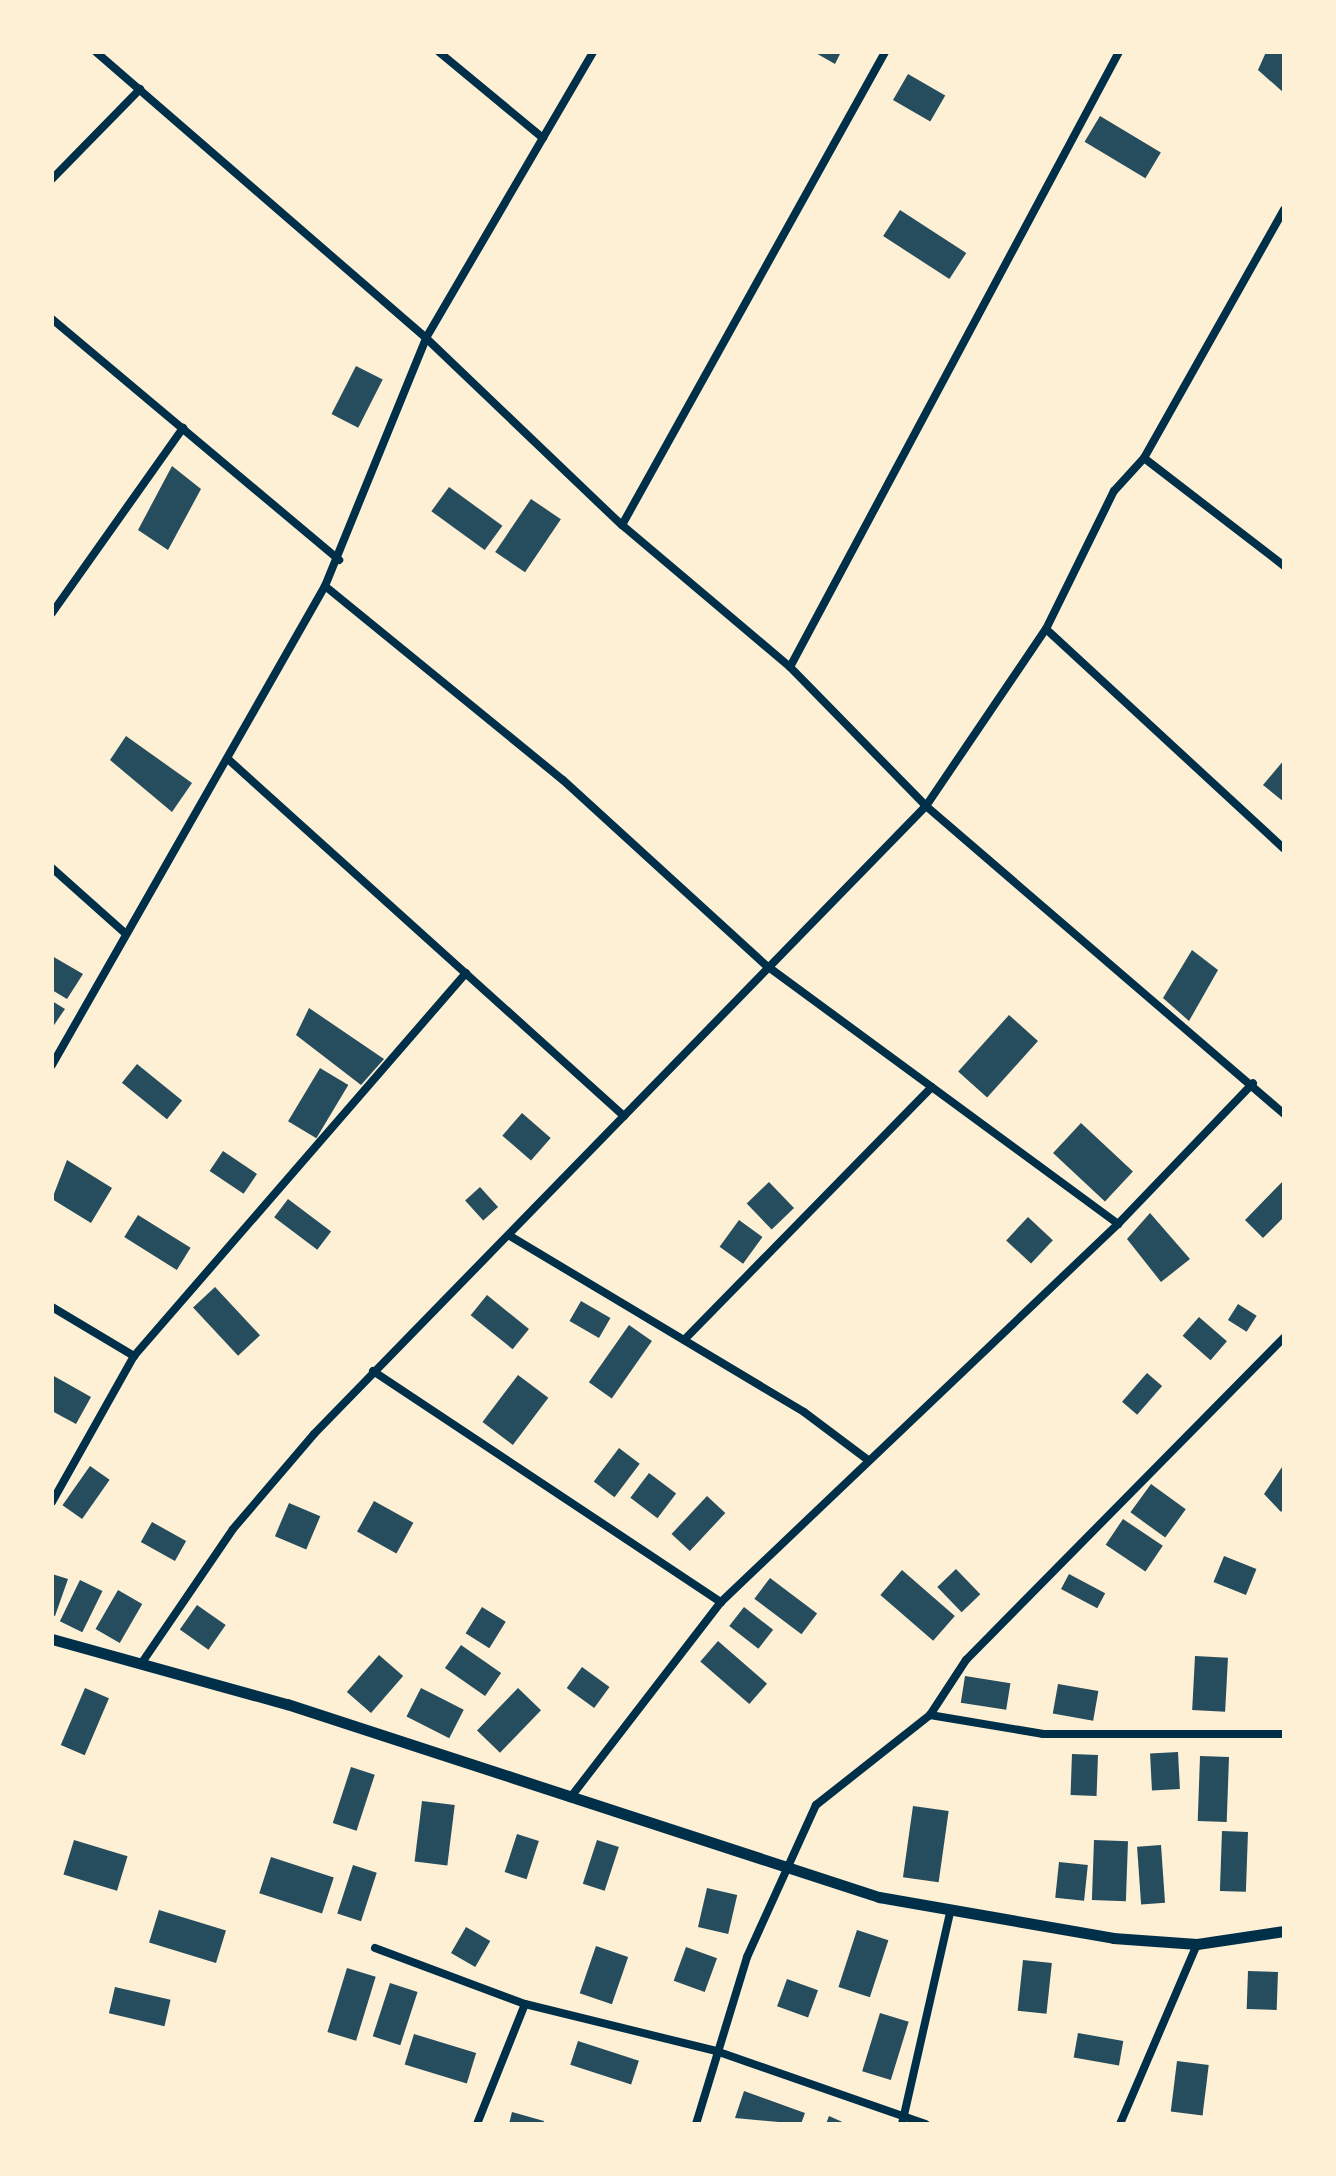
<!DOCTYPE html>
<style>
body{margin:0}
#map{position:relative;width:1336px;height:2176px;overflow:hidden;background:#fdf0d5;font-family:Cabin,sans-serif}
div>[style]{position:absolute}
.building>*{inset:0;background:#264d5e;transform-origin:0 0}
.minor>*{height:8px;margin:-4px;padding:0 4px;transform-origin:4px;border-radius:4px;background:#003049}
.tertiary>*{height:11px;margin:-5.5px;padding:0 5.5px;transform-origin:5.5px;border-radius:5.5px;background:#003049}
span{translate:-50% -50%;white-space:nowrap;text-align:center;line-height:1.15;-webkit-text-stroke:6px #fdf0d5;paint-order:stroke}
.frame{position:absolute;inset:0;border:54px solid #fdf0d5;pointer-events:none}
</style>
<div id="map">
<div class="building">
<i style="clip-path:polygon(814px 52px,841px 52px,835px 64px)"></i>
<i style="clip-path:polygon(1266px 52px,1284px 52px,1284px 93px,1258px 70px)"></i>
<i style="left:908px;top:74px;width:43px;height:30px;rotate:30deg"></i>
<i style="left:1100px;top:116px;width:71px;height:30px;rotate:31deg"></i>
<i style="left:900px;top:210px;width:79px;height:31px;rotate:33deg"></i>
<i style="left:356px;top:366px;width:30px;height:54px;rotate:27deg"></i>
<i style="clip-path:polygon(172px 466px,201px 489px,168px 550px,138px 530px)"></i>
<i style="left:449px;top:487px;width:66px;height:30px;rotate:36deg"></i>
<i style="left:531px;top:499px;width:36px;height:64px;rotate:34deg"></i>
<i style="clip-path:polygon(126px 736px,192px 783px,172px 812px,110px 760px)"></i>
<i style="clip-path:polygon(1284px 760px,1284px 802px,1263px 785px)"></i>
<i style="clip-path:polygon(1192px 950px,1218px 970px,1189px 1021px,1163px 998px)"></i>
<i style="clip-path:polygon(52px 956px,83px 974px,67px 999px,52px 990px)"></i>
<i style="clip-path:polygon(52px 1001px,65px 1009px,52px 1028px)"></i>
<i style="clip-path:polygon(309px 1008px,384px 1059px,361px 1085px,296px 1035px)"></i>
<i style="left:1009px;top:1015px;width:39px;height:76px;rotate:42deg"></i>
<i style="left:137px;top:1064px;width:58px;height:24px;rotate:39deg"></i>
<i style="left:320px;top:1068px;width:33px;height:62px;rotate:31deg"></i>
<i style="left:522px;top:1113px;width:38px;height:30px;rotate:41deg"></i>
<i style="left:1081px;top:1123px;width:71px;height:41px;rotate:43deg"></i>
<i style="left:223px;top:1151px;width:41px;height:24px;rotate:34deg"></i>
<i style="clip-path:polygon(67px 1160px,112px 1188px,91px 1223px,52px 1199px)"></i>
<i style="clip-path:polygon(1284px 1180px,1284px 1217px,1263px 1238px,1245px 1220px)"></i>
<i style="left:769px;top:1182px;width:36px;height:31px;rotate:46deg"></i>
<i style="left:480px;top:1187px;width:27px;height:20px;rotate:48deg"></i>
<i style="left:288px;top:1199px;width:54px;height:23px;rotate:37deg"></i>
<i style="clip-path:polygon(1150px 1213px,1190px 1259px,1161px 1282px,1127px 1239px)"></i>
<i style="left:138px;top:1215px;width:62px;height:26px;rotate:32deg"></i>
<i style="left:1028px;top:1217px;width:34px;height:32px;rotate:43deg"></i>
<i style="left:739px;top:1220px;width:29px;height:33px;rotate:36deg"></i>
<i style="left:215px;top:1287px;width:66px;height:30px;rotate:47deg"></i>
<i style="left:487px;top:1295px;width:54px;height:26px;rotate:39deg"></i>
<i style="left:581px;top:1301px;width:34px;height:23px;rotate:30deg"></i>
<i style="left:1238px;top:1304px;width:22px;height:19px;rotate:32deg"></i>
<i style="left:1199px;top:1317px;width:37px;height:25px;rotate:41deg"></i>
<i style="left:629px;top:1325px;width:28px;height:70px;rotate:35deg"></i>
<i style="left:1147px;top:1373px;width:20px;height:38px;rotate:41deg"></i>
<i style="clip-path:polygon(52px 1375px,91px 1397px,76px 1424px,52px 1411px)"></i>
<i style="left:518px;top:1375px;width:38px;height:59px;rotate:37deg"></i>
<i style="left:619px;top:1448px;width:26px;height:42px;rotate:37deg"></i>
<i style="clip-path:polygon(1284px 1464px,1284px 1508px,1281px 1512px,1264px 1494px)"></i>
<i style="left:90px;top:1466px;width:24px;height:48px;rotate:35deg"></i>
<i style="left:649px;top:1473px;width:34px;height:31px;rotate:37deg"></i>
<i style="left:1151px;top:1484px;width:43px;height:35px;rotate:36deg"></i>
<i style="left:707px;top:1496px;width:25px;height:52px;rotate:43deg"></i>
<i style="left:374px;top:1501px;width:45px;height:35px;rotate:29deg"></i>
<i style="left:289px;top:1503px;width:34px;height:36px;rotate:23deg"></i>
<i style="left:1123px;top:1519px;width:48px;height:31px;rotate:34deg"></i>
<i style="left:152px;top:1522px;width:39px;height:23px;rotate:29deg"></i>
<i style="left:1224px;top:1556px;width:35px;height:28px;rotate:22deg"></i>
<i style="left:956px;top:1569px;width:35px;height:26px;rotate:46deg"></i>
<i style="left:902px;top:1570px;width:70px;height:33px;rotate:41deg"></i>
<i style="clip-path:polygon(52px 1574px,68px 1579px,55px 1616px,52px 1615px)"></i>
<i style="left:1069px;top:1574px;width:41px;height:17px;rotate:28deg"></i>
<i style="left:770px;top:1578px;width:59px;height:26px;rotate:37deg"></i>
<i style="left:80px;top:1580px;width:25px;height:46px;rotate:26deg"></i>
<i style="left:118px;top:1590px;width:28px;height:45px;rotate:30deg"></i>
<i style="left:197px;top:1605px;width:35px;height:30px;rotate:35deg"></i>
<i style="left:482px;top:1607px;width:28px;height:31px;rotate:32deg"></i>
<i style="left:744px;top:1607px;width:37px;height:24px;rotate:38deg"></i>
<i style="left:718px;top:1641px;width:65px;height:27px;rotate:41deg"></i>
<i style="left:461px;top:1645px;width:49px;height:28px;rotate:35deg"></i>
<i style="left:379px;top:1655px;width:32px;height:49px;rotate:41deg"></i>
<i style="left:1195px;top:1656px;width:33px;height:54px;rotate:3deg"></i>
<i style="left:582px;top:1667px;width:34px;height:26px;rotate:36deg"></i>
<i style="left:965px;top:1676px;width:46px;height:27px;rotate:9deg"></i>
<i style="left:1058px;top:1684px;width:41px;height:30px;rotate:10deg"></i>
<i style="left:85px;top:1688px;width:26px;height:62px;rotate:23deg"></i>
<i style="left:421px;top:1688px;width:48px;height:32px;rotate:27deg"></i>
<i style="left:518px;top:1688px;width:32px;height:59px;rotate:44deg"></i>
<i style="left:1178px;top:1752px;width:37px;height:28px;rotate:87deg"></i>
<i style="left:1072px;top:1754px;width:26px;height:41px;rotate:2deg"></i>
<i style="left:1200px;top:1756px;width:29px;height:65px;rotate:2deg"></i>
<i style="left:351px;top:1767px;width:25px;height:59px;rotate:18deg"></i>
<i style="left:422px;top:1801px;width:33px;height:61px;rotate:7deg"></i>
<i style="left:913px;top:1806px;width:36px;height:72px;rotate:8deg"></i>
<i style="left:1222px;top:1831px;width:26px;height:60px;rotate:2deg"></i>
<i style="left:517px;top:1834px;width:23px;height:40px;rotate:18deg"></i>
<i style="left:74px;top:1840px;width:56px;height:36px;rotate:17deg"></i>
<i style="left:597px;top:1840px;width:23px;height:46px;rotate:18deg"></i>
<i style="left:1094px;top:1840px;width:34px;height:60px;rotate:2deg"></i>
<i style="left:1161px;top:1845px;width:58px;height:24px;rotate:86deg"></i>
<i style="left:271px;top:1857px;width:66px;height:38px;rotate:18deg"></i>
<i style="left:1059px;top:1862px;width:29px;height:36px;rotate:6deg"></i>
<i style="left:353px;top:1865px;width:25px;height:51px;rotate:18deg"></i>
<i style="left:707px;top:1888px;width:31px;height:40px;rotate:13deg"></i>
<i style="left:159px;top:1910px;width:70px;height:34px;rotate:17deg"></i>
<i style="left:466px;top:1927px;width:28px;height:30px;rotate:30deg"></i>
<i style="left:857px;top:1930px;width:33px;height:60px;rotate:18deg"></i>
<i style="left:596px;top:1946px;width:34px;height:50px;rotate:19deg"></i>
<i style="left:686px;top:1947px;width:33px;height:36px;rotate:20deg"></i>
<i style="left:1023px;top:1960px;width:29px;height:51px;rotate:6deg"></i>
<i style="left:347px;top:1968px;width:30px;height:67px;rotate:17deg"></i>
<i style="left:1248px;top:1971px;width:30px;height:38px;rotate:2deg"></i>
<i style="left:787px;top:1979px;width:33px;height:29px;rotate:20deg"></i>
<i style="left:390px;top:1983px;width:29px;height:56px;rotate:18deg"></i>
<i style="left:115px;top:1987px;width:57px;height:27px;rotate:13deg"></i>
<i style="left:880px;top:2013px;width:30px;height:61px;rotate:17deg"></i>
<i style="left:1078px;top:2033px;width:46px;height:25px;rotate:10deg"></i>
<i style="left:414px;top:2034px;width:65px;height:32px;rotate:17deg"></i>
<i style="left:578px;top:2041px;width:64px;height:25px;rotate:18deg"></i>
<i style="left:1177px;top:2061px;width:32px;height:51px;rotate:7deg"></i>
<i style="clip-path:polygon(744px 2091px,805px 2113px,801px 2124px,735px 2118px)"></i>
<i style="clip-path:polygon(512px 2112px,544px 2121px,543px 2124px,509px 2124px)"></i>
<i style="clip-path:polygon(829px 2116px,847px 2124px,826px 2124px)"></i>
</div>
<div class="minor">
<i style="left:96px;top:52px;width:437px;rotate:40.9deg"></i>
<i style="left:426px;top:338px;width:271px;rotate:43.7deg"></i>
<i style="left:622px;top:525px;width:220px;rotate:40.2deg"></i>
<i style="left:790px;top:667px;width:194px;rotate:45.6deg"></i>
<i style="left:926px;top:806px;width:472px;rotate:40.7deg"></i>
<i style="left:439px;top:52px;width:135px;rotate:39.6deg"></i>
<i style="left:52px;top:179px;width:126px;rotate:-45.6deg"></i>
<i style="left:52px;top:319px;width:375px;rotate:40deg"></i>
<i style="left:1144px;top:458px;width:177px;rotate:37.6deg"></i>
<i style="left:622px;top:525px;width:541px;rotate:-60.92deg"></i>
<i style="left:325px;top:586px;width:307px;rotate:39.2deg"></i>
<i style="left:563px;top:780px;width:276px;rotate:42.4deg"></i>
<i style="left:767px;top:966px;width:436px;rotate:36.3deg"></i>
<i style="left:52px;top:613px;width:227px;rotate:-54.7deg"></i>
<i style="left:1046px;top:629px;width:324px;rotate:42.7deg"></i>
<i style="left:790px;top:667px;width:697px;rotate:-61.86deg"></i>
<i style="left:229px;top:760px;width:532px;rotate:42.03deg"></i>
<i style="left:52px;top:868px;width:98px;rotate:41.7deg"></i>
<i style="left:52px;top:1065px;width:551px;rotate:-60.32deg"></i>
<i style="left:325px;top:586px;width:268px;rotate:-67.8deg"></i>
<i style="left:426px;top:338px;width:331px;rotate:-59.7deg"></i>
<i style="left:510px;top:1236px;width:343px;rotate:30.9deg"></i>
<i style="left:804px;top:1412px;width:80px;rotate:36.9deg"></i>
<i style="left:52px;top:1307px;width:96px;rotate:30.9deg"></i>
<i style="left:684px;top:1340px;width:354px;rotate:-45.6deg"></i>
<i style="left:373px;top:1371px;width:418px;rotate:33.6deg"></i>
<i style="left:52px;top:1502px;width:167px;rotate:-60.7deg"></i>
<i style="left:134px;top:1356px;width:507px;rotate:-49.08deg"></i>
<i style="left:141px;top:1664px;width:163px;rotate:-55.7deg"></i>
<i style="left:233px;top:1529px;width:125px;rotate:-49.5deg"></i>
<i style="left:314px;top:1434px;width:877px;rotate:-45.74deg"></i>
<i style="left:926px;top:806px;width:214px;rotate:-55.9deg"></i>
<i style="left:1046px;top:629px;width:154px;rotate:-63.8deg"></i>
<i style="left:1114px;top:491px;width:45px;rotate:-47.7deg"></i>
<i style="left:1144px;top:458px;width:285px;rotate:-60.6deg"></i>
<i style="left:930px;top:1715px;width:66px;rotate:-56.8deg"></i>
<i style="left:966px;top:1660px;width:453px;rotate:-45.4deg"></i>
<i style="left:570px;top:1798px;width:247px;rotate:-52.4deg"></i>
<i style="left:721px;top:1602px;width:548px;rotate:-43.6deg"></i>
<i style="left:1118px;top:1224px;width:195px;rotate:-46.2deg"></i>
<i style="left:375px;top:1948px;width:160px;rotate:20.5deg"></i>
<i style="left:525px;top:2004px;width:197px;rotate:13.8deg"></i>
<i style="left:716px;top:2051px;width:222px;rotate:19.2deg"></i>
<i style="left:477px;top:2124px;width:129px;rotate:-68.2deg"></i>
<i style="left:696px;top:2124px;width:175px;rotate:-73deg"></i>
<i style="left:747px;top:1957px;width:167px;rotate:-65.6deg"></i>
<i style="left:816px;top:1805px;width:145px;rotate:-38.3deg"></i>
<i style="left:930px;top:1715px;width:115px;rotate:9.5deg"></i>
<i style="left:1043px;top:1734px;width:241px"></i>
<i style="left:902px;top:2124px;width:216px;rotate:-77.2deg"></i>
<i style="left:1120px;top:2124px;width:196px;rotate:-66.8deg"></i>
</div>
<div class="tertiary">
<i style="left:52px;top:1639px;width:244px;rotate:15.5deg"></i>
<i style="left:287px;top:1704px;width:623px;rotate:18.06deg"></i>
<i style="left:879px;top:1897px;width:238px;rotate:9.9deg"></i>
<i style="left:1113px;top:1938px;width:84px;rotate:4.1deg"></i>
<i style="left:1197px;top:1944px;width:88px;rotate:-8.5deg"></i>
</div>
<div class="frame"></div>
</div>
